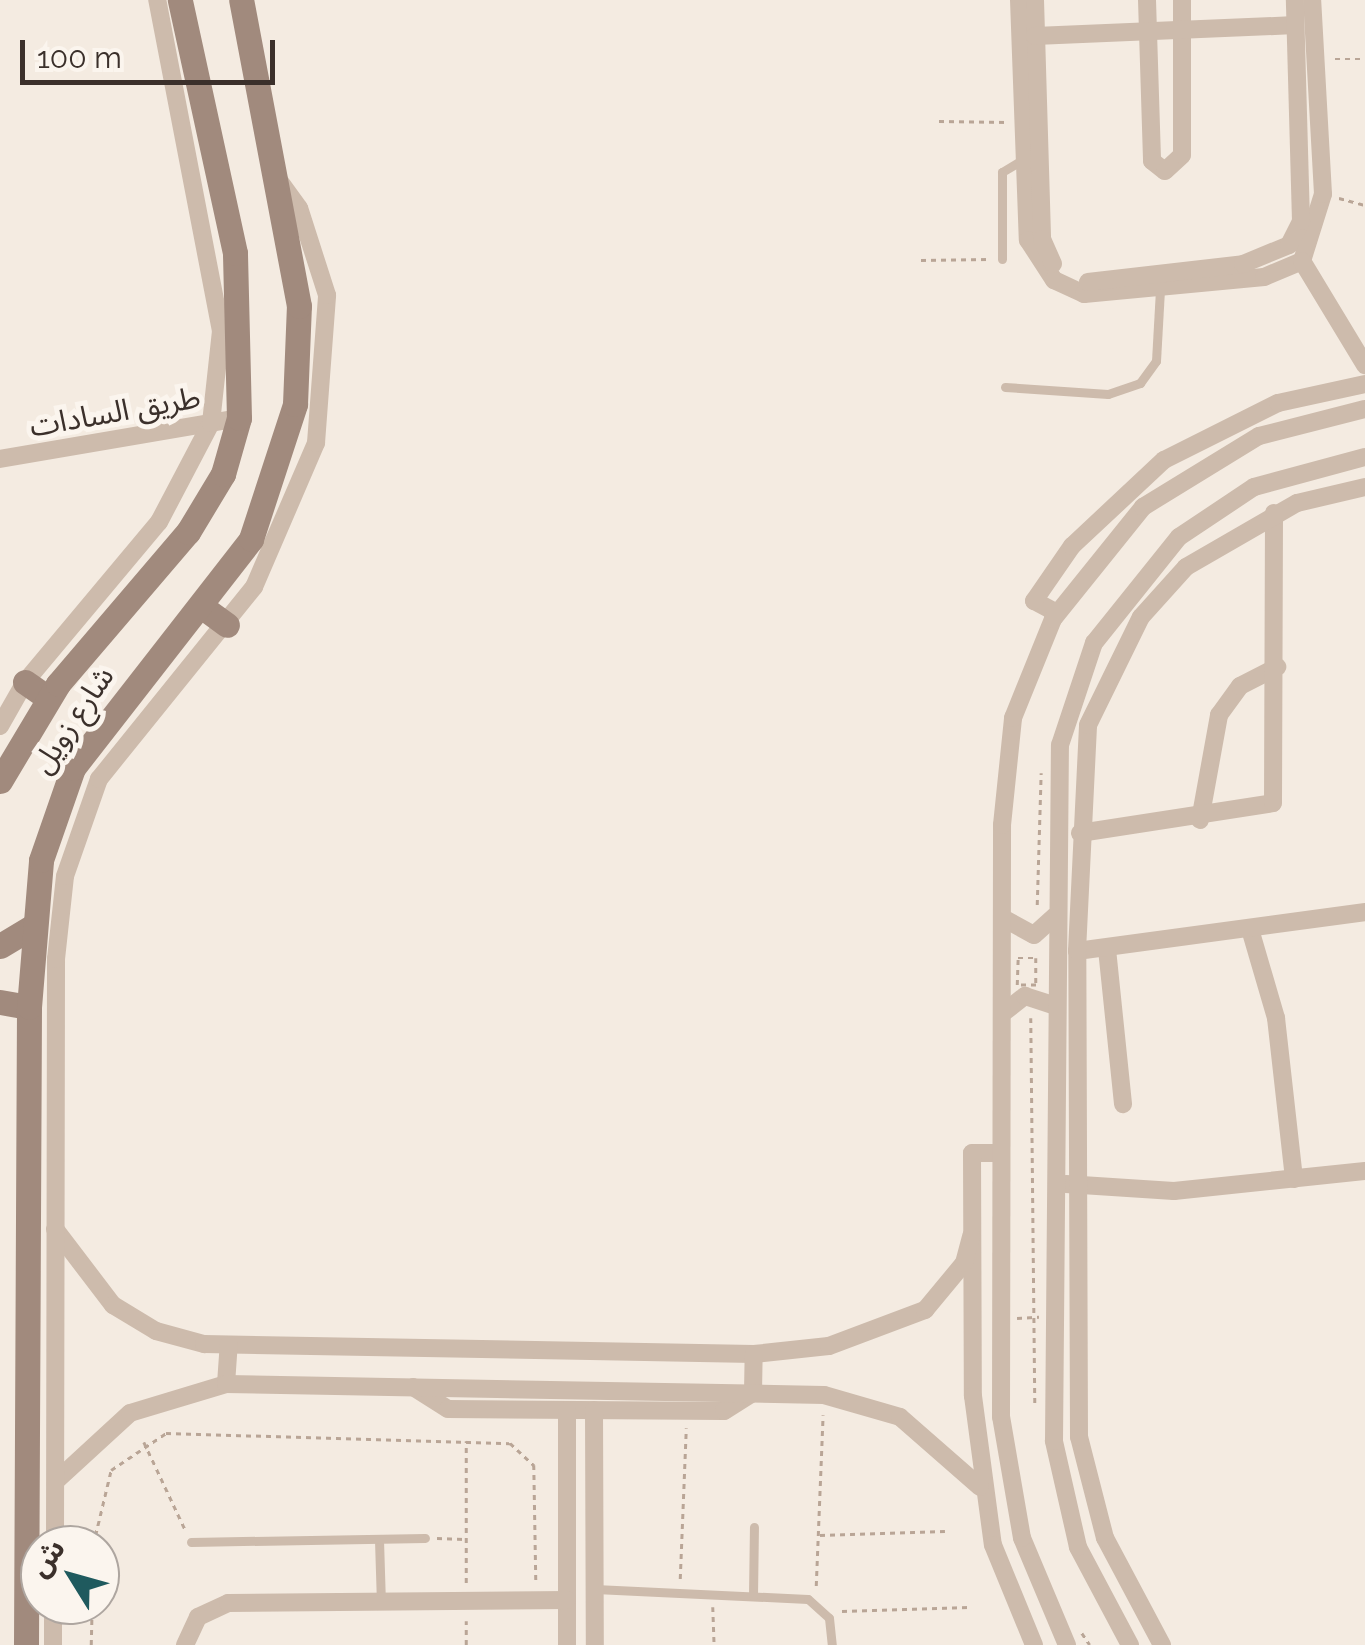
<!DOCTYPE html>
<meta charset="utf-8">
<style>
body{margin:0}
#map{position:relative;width:1365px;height:1645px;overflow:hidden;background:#f4ebe1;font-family:Raleway,"Noto Sans Arabic",sans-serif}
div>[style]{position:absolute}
.path>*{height:2.5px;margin-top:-1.25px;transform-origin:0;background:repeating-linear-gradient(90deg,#b9a596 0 5px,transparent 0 10px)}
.lane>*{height:9px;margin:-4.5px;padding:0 4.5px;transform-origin:4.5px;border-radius:4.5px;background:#cdbbac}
.street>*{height:18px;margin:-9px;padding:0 9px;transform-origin:9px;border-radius:9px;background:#cdbbac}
.secondary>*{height:25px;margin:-12.5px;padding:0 12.5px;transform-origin:12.5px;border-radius:12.5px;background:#a18a7d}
span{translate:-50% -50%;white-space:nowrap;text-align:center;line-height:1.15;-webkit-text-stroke:10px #fbf5ee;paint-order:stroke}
.street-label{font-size:30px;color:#3b302b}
.north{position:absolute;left:20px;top:1525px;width:100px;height:100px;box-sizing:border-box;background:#fbf5ee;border:2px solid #aea6a0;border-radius:50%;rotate:307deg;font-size:28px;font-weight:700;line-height:40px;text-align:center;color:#3b302b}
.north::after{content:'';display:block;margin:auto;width:35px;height:45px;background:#1f5a5e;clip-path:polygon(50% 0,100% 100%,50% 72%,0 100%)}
.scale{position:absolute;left:20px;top:40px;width:255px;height:45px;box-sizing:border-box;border:5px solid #3b302b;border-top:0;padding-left:12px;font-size:30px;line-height:35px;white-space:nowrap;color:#3b302b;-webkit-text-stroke:8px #fbf5ee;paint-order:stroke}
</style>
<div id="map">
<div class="path">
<i style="left:1335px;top:59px;width:30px"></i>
<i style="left:939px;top:121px;width:68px;rotate:0.8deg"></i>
<i style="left:1339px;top:198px;width:27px;rotate:15deg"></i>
<i style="left:921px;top:260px;width:68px;rotate:-0.8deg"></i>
<i style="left:1037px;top:905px;width:132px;rotate:-88.3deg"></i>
<i style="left:1018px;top:958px;width:18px"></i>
<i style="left:1036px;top:958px;width:27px;rotate:90deg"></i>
<i style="left:1036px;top:985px;width:19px;rotate:180deg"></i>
<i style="left:1017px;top:985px;width:27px;rotate:-88deg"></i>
<i style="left:1031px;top:1018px;width:385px;rotate:89.4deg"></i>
<i style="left:1017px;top:1318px;width:22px;rotate:-3deg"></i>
<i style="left:144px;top:1442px;width:96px;rotate:64.8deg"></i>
<i style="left:820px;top:1535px;width:125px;rotate:-1.8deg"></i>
<i style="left:437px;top:1538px;width:27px;rotate:2deg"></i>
<i style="left:93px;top:1545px;width:77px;rotate:-76.5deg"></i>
<i style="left:111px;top:1470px;width:66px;rotate:-33.9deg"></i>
<i style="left:166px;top:1433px;width:344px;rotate:1.7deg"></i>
<i style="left:510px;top:1443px;width:33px;rotate:43deg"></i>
<i style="left:534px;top:1465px;width:119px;rotate:89deg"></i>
<i style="left:680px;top:1579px;width:151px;rotate:-87.7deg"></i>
<i style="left:466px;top:1583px;width:142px;rotate:-90deg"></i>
<i style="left:816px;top:1586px;width:171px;rotate:-87.7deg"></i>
<i style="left:713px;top:1607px;width:38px;rotate:88deg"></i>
<i style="left:842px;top:1611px;width:127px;rotate:-1.8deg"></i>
<i style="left:1082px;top:1633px;width:14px;rotate:56deg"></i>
<i style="left:91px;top:1645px;width:40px;rotate:-88.6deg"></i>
<i style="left:466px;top:1645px;width:24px;rotate:-90deg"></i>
</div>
<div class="lane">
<i style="left:1002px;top:259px;width:87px;rotate:-90deg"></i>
<i style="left:1002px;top:172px;width:26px;rotate:-31deg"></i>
<i style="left:1005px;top:387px;width:103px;rotate:3.9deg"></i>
<i style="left:1108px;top:394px;width:34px;rotate:-19deg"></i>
<i style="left:1140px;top:383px;width:27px;rotate:-54deg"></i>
<i style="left:1156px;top:361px;width:72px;rotate:-86.8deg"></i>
<i style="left:379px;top:1540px;width:62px;rotate:88.2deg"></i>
<i style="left:191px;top:1542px;width:234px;rotate:-1deg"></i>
<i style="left:595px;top:1589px;width:213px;rotate:2.7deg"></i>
<i style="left:808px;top:1599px;width:28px;rotate:42deg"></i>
<i style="left:829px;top:1618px;width:27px;rotate:84deg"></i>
<i style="left:753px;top:1596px;width:69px;rotate:-89.2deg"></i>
</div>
<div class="street">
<i style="left:1019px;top:0;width:240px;rotate:87.9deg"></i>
<i style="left:1028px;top:240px;width:48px;rotate:57deg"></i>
<i style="left:1054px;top:280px;width:33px;rotate:25deg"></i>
<i style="left:1084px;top:294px;width:181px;rotate:-5.4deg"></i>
<i style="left:1264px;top:277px;width:41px;rotate:-22.8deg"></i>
<i style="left:1302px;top:261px;width:70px;rotate:-72.6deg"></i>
<i style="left:1323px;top:194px;width:194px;rotate:-93.2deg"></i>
<i style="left:1035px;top:0;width:239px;rotate:88.3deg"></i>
<i style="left:1042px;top:239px;width:27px;rotate:66deg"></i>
<i style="left:1147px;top:0;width:161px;rotate:88.2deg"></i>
<i style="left:1152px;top:161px;width:16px;rotate:38deg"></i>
<i style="left:1165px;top:171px;width:23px;rotate:-43deg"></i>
<i style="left:1182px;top:155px;width:155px;rotate:-90deg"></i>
<i style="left:1035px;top:36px;width:260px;rotate:-2.4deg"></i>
<i style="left:1302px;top:261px;width:122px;rotate:58.8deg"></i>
<i style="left:1088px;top:282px;width:156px;rotate:-6.6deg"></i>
<i style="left:1243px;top:264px;width:50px;rotate:-22.4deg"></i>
<i style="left:1289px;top:245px;width:27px;rotate:-63deg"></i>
<i style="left:1301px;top:221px;width:221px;rotate:-91.6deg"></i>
<i style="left:0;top:459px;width:242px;rotate:-9.7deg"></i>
<i style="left:1057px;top:613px;width:26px;rotate:-152deg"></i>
<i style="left:1034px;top:601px;width:67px;rotate:-55.4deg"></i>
<i style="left:1072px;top:546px;width:126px;rotate:-43.1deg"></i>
<i style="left:1164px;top:460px;width:127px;rotate:-26.6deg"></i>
<i style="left:1278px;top:403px;width:89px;rotate:-12.3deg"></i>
<i style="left:0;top:726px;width:51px;rotate:-60.4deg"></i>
<i style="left:25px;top:682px;width:209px;rotate:-50.1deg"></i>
<i style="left:159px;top:522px;width:112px;rotate:-62.3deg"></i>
<i style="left:211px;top:423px;width:93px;rotate:-83.8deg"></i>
<i style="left:221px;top:331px;width:337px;rotate:-100.9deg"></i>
<i style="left:1200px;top:820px;width:107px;rotate:-79.7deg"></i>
<i style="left:1219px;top:715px;width:36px;rotate:-54deg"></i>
<i style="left:1240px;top:686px;width:42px;rotate:-27.2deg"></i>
<i style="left:1080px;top:833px;width:195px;rotate:-8.8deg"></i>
<i style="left:1273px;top:803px;width:290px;rotate:-89.8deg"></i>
<i style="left:1003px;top:918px;width:35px;rotate:29deg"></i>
<i style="left:1034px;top:935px;width:28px;rotate:-42deg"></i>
<i style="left:1250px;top:929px;width:93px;rotate:73.7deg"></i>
<i style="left:1276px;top:1018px;width:162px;rotate:83.6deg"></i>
<i style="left:1107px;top:949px;width:156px;rotate:84.1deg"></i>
<i style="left:1077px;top:951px;width:291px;rotate:-7.7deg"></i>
<i style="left:1003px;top:1013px;width:28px;rotate:-38deg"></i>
<i style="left:1025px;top:996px;width:28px;rotate:18deg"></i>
<i style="left:1001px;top:1153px;width:29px;rotate:180deg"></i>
<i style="left:972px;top:1153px;width:243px;rotate:89.8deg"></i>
<i style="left:973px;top:1396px;width:150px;rotate:82.4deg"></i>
<i style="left:993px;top:1545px;width:108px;rotate:67.7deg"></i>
<i style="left:1066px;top:1184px;width:108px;rotate:3.7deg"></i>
<i style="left:1174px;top:1191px;width:192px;rotate:-6deg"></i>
<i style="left:55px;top:1229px;width:96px;rotate:52.7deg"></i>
<i style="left:113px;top:1305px;width:50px;rotate:31.2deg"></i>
<i style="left:156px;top:1331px;width:50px;rotate:15.2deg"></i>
<i style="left:204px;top:1344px;width:550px;rotate:1.04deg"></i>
<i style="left:754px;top:1354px;width:75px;rotate:-6.1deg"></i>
<i style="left:829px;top:1346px;width:103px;rotate:-20.6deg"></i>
<i style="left:925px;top:1310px;width:61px;rotate:-50.3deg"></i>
<i style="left:964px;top:1263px;width:28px;rotate:-75deg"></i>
<i style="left:226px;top:1384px;width:39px;rotate:-86deg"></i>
<i style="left:413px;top:1387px;width:41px;rotate:32.2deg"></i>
<i style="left:448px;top:1409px;width:276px;rotate:0.4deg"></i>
<i style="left:724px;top:1411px;width:34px;rotate:-32deg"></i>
<i style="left:753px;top:1393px;width:39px;rotate:-89deg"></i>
<i style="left:567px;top:1410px;width:235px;rotate:90deg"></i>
<i style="left:594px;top:1410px;width:235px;rotate:89.8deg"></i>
<i style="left:56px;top:1481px;width:100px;rotate:-42.6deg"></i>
<i style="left:130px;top:1413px;width:100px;rotate:-16.8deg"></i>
<i style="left:226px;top:1384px;width:598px;rotate:1.05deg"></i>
<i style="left:824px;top:1395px;width:79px;rotate:16.1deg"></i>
<i style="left:900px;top:1417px;width:106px;rotate:41.2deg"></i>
<i style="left:55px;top:1545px;width:586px;rotate:-89.9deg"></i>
<i style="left:56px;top:959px;width:83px;rotate:-83.8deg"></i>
<i style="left:65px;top:876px;width:103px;rotate:-70.7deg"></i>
<i style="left:99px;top:779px;width:247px;rotate:-51.1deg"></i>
<i style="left:254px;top:587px;width:157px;rotate:-66.7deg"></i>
<i style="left:316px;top:443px;width:148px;rotate:-85.7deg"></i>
<i style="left:327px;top:295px;width:91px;rotate:-107.8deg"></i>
<i style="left:299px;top:208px;width:37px;rotate:-126deg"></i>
<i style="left:53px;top:1645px;width:40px;rotate:-90deg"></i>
<i style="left:185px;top:1645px;width:31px;rotate:-65deg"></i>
<i style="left:198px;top:1617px;width:33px;rotate:-25deg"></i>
<i style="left:228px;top:1603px;width:339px;rotate:-0.5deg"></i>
<i style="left:1067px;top:1645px;width:116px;rotate:-112.8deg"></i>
<i style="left:1022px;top:1538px;width:123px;rotate:-99.8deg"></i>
<i style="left:1001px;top:1417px;width:592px;rotate:-89.9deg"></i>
<i style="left:1002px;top:825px;width:108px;rotate:-84.1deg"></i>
<i style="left:1013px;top:718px;width:107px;rotate:-68deg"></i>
<i style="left:1053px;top:619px;width:144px;rotate:-51.2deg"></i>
<i style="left:1143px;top:507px;width:136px;rotate:-31.5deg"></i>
<i style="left:1259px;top:436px;width:109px;rotate:-14.3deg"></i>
<i style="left:1130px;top:1645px;width:111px;rotate:-118deg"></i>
<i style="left:1078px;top:1547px;width:109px;rotate:-102.8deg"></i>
<i style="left:1054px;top:1441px;width:696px;rotate:-89.51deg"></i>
<i style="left:1060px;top:745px;width:108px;rotate:-71.6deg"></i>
<i style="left:1094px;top:643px;width:136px;rotate:-51.3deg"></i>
<i style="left:1179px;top:537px;width:90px;rotate:-33.7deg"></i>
<i style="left:1254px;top:487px;width:115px;rotate:-15.1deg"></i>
<i style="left:1162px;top:1645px;width:121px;rotate:-118deg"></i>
<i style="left:1105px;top:1538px;width:104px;rotate:-104.4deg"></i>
<i style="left:1079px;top:1437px;width:486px;rotate:-90.2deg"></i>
<i style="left:1077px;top:951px;width:226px;rotate:-87.2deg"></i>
<i style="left:1088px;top:725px;width:120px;rotate:-63.9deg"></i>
<i style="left:1141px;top:617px;width:67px;rotate:-48deg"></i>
<i style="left:1186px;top:567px;width:128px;rotate:-30deg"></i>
<i style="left:1297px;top:503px;width:70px;rotate:-13.2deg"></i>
</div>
<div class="secondary">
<i style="left:201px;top:606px;width:32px;rotate:36deg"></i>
<i style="left:25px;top:682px;width:28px;rotate:35deg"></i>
<i style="left:0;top:781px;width:113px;rotate:-59.1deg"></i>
<i style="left:58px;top:684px;width:200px;rotate:-49.5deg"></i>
<i style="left:188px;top:532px;width:68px;rotate:-58.9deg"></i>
<i style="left:223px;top:474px;width:58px;rotate:-74.1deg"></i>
<i style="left:239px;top:418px;width:165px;rotate:-91.4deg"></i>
<i style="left:235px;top:253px;width:259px;rotate:-102.3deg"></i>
<i style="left:0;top:946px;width:37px;rotate:-31deg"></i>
<i style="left:0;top:1002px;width:29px;rotate:10deg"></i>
<i style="left:26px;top:1645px;width:638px;rotate:-89.73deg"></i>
<i style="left:29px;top:1007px;width:147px;rotate:-85.3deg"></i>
<i style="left:41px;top:860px;width:97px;rotate:-70.8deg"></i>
<i style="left:73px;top:768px;width:290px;rotate:-52.1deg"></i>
<i style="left:251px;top:539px;width:142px;rotate:-71.9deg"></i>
<i style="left:295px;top:404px;width:98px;rotate:-87.7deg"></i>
<i style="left:299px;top:306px;width:311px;rotate:-100.7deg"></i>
</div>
<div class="street-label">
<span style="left:115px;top:412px;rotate:-10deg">طريق السادات</span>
<span style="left:73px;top:720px;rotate:-56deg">شارع زويل</span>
</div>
<div class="north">ش</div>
<div class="scale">100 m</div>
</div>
